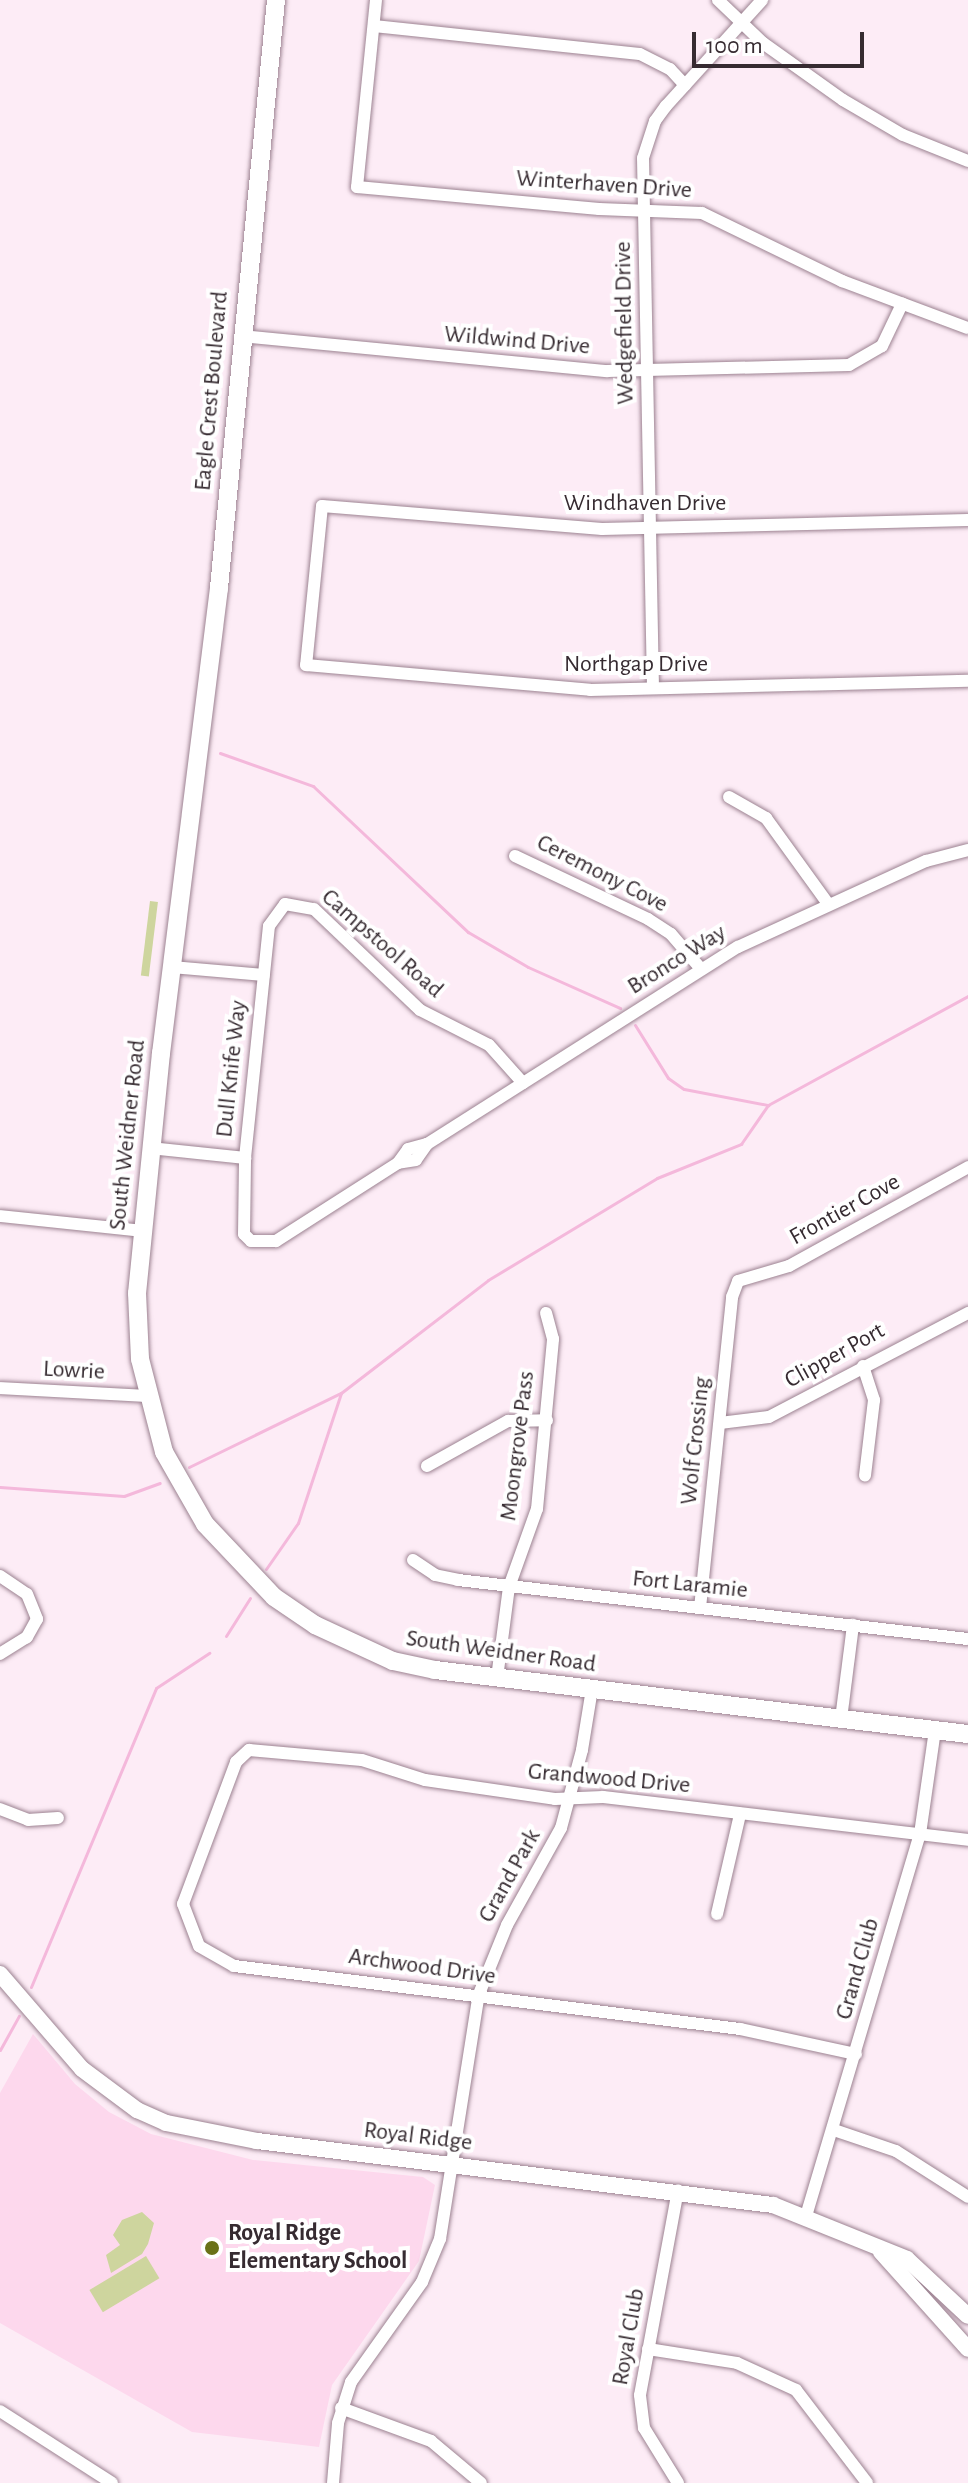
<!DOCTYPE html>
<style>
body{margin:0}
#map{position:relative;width:968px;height:2483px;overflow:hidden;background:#fdecf6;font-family:"Alegreya Sans",sans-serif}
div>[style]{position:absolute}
.built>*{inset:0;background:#fdd8ed}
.green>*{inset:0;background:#ced59e;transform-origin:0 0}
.stream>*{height:3px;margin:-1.5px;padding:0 1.5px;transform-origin:1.5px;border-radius:1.5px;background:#f4b8db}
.roads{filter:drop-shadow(0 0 2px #9c8291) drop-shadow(0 0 2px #9c8291)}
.minor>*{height:12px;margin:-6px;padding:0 6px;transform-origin:6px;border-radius:6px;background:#fff}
.tertiary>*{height:16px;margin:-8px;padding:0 8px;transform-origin:8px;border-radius:8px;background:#fff}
.secondary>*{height:18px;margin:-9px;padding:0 9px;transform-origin:9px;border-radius:9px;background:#fff}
.dots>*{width:22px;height:22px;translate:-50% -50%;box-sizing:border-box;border:4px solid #fff;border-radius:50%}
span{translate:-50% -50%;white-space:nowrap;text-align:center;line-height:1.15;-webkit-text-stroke:8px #fff;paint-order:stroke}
.street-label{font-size:24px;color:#362b31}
.poi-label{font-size:24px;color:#362b31;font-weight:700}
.left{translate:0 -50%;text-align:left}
.scale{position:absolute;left:692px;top:32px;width:172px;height:36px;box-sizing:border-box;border:4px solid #362b31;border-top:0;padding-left:10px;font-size:24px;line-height:28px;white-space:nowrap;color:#362b31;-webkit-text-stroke:6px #fff;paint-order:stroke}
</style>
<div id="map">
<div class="built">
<i style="clip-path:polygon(33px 2034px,75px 2084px,109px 2112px,151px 2134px,253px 2160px,423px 2177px,435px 2185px,419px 2261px,332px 2385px,319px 2447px,192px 2432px,0 2323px,0 2093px)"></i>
</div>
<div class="green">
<i style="left:150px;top:901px;width:8px;height:75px;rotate:7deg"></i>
<i style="clip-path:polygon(142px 2212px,154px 2223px,148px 2244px,142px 2254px,111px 2273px,106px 2255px,120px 2245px,113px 2235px,122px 2220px)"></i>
<i style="left:146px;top:2256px;width:26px;height:66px;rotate:59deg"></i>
</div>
<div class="stream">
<i style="left:220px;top:753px;width:99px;rotate:19.5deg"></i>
<i style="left:313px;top:786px;width:213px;rotate:43.3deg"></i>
<i style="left:468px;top:932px;width:69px;rotate:30.3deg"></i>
<i style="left:528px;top:967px;width:101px;rotate:24deg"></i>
<i style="left:635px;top:1025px;width:62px;rotate:58.1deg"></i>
<i style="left:668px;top:1078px;width:19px;rotate:35deg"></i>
<i style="left:684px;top:1089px;width:86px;rotate:10.8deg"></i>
<i style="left:189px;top:1467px;width:169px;rotate:-26deg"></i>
<i style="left:341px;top:1393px;width:185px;rotate:-37.5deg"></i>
<i style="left:488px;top:1280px;width:197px;rotate:-31.1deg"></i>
<i style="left:657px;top:1178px;width:91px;rotate:-22deg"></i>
<i style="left:741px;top:1144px;width:47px;rotate:-55.3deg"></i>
<i style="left:768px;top:1105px;width:228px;rotate:-28.6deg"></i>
<i style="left:0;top:1487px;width:124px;rotate:4.2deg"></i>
<i style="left:124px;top:1496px;width:38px;rotate:-20deg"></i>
<i style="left:266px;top:1569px;width:56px;rotate:-55.2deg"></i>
<i style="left:298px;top:1523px;width:137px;rotate:-71.7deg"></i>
<i style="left:226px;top:1636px;width:45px;rotate:-57.7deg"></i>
<i style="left:31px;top:1987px;width:324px;rotate:-67.3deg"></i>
<i style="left:156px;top:1688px;width:64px;rotate:-33.4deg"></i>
<i style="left:0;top:2050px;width:39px;rotate:-61deg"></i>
</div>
<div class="roads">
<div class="minor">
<i style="left:376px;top:0;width:188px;rotate:95.8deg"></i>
<i style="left:357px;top:187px;width:243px;rotate:5.2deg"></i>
<i style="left:599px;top:209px;width:103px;rotate:2.2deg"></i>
<i style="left:702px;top:213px;width:156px;rotate:25.9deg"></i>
<i style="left:842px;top:281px;width:134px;rotate:20.5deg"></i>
<i style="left:718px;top:0;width:62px;rotate:43.7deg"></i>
<i style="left:763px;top:43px;width:98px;rotate:35.5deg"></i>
<i style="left:843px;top:100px;width:69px;rotate:30.3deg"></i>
<i style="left:903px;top:135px;width:70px;rotate:21.8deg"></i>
<i style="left:374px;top:26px;width:267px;rotate:6deg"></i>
<i style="left:640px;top:54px;width:34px;rotate:27deg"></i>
<i style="left:670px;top:69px;width:22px;rotate:47deg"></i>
<i style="left:241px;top:336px;width:368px;rotate:5.5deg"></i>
<i style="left:607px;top:371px;width:242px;rotate:-1.4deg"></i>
<i style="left:849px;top:365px;width:38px;rotate:-30deg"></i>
<i style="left:882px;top:346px;width:47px;rotate:-64.5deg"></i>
<i style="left:968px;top:520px;width:366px;rotate:178.6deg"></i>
<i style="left:602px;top:529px;width:281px;rotate:-175.3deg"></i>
<i style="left:322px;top:506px;width:160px;rotate:95.7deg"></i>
<i style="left:306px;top:665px;width:285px;rotate:5deg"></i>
<i style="left:590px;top:690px;width:378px;rotate:-1.4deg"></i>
<i style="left:653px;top:688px;width:530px;rotate:-91.08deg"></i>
<i style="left:643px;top:158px;width:39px;rotate:-72deg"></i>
<i style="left:655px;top:121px;width:19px;rotate:-54deg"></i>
<i style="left:666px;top:106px;width:143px;rotate:-47.8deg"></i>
<i style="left:729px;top:797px;width:43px;rotate:29.6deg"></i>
<i style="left:766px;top:818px;width:107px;rotate:54.1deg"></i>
<i style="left:515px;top:856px;width:147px;rotate:25.3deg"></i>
<i style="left:648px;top:919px;width:27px;rotate:33deg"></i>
<i style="left:671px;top:934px;width:46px;rotate:49.4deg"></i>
<i style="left:172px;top:967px;width:92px;rotate:5deg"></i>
<i style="left:427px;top:1144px;width:19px;rotate:125deg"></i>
<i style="left:416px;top:1160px;width:18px;rotate:171deg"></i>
<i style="left:398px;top:1163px;width:145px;rotate:147.4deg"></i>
<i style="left:276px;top:1241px;width:25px;rotate:180deg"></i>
<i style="left:251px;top:1241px;width:10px;rotate:-135deg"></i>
<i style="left:244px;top:1234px;width:76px;rotate:-89.2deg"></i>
<i style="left:245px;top:1158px;width:233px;rotate:-84.1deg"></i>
<i style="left:269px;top:926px;width:27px;rotate:-54deg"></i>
<i style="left:285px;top:904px;width:29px;rotate:10deg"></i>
<i style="left:314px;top:909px;width:146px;rotate:43.6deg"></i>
<i style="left:420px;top:1010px;width:77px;rotate:26.9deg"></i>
<i style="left:489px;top:1045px;width:51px;rotate:48.2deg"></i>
<i style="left:150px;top:1148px;width:96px;rotate:6deg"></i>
<i style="left:398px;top:1163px;width:17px;rotate:-54deg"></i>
<i style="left:408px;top:1149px;width:20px;rotate:-15deg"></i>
<i style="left:427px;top:1144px;width:368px;rotate:-32.4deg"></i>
<i style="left:738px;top:947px;width:207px;rotate:-24.6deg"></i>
<i style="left:926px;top:861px;width:43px;rotate:-14.7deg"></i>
<i style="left:0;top:1216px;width:143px;rotate:6deg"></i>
<i style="left:863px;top:1366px;width:36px;rotate:72deg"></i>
<i style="left:874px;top:1400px;width:76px;rotate:96.8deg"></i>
<i style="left:0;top:1388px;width:146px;rotate:3.1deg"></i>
<i style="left:720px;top:1423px;width:49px;rotate:-7deg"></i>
<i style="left:769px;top:1417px;width:225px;rotate:-27.6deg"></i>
<i style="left:427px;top:1466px;width:93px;rotate:-29.1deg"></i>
<i style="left:508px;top:1421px;width:39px;rotate:-1deg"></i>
<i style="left:413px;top:1560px;width:27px;rotate:34deg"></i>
<i style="left:435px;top:1575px;width:24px;rotate:12deg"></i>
<i style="left:458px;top:1580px;width:513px;rotate:6.6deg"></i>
<i style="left:0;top:1576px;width:32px;rotate:34deg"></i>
<i style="left:27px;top:1594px;width:27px;rotate:68deg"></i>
<i style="left:37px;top:1619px;width:21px;rotate:119deg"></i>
<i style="left:27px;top:1637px;width:32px;rotate:148deg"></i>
<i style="left:700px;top:1608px;width:313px;rotate:-84.1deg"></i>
<i style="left:732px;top:1297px;width:17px;rotate:-69deg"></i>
<i style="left:738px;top:1281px;width:53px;rotate:-16.4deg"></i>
<i style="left:789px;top:1266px;width:205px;rotate:-28.9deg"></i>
<i style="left:497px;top:1678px;width:92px;rotate:-82.5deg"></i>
<i style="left:509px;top:1587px;width:83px;rotate:-70.3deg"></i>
<i style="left:537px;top:1509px;width:171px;rotate:-84.6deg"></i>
<i style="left:553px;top:1339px;width:27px;rotate:-105deg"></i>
<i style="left:841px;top:1719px;width:95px;rotate:-82.7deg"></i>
<i style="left:0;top:1809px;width:30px;rotate:21deg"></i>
<i style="left:28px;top:1820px;width:30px;rotate:-4deg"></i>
<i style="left:717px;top:1914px;width:103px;rotate:-77deg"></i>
<i style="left:856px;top:2054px;width:119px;rotate:-167.8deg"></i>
<i style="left:740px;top:2029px;width:510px;rotate:-172.9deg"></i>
<i style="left:234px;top:1966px;width:40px;rotate:-150.3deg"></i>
<i style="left:199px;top:1946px;width:45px;rotate:-110.9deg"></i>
<i style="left:183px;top:1904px;width:152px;rotate:-69.5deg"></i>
<i style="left:236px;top:1762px;width:18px;rotate:-43deg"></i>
<i style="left:249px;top:1750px;width:113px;rotate:5.1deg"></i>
<i style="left:362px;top:1760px;width:66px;rotate:17.6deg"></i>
<i style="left:425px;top:1780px;width:131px;rotate:8.3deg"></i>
<i style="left:555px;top:1799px;width:48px;rotate:-2.4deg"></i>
<i style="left:603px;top:1797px;width:368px;rotate:6.7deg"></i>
<i style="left:834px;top:2130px;width:65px;rotate:18.7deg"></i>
<i style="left:896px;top:2151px;width:85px;rotate:32.6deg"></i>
<i style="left:806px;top:2216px;width:399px;rotate:-73.4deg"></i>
<i style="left:920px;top:1834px;width:105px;rotate:-81.8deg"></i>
<i style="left:648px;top:2349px;width:90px;rotate:8.9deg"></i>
<i style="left:737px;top:2363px;width:65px;rotate:24.6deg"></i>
<i style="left:796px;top:2390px;width:117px;rotate:52.6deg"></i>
<i style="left:341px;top:2408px;width:96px;rotate:20.1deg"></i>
<i style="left:431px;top:2441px;width:65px;rotate:40deg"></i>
<i style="left:0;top:2411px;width:133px;rotate:32.7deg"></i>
<i style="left:333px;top:2483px;width:60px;rotate:-85.2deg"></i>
<i style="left:338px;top:2423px;width:43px;rotate:-72.4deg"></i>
<i style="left:351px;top:2382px;width:123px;rotate:-54.6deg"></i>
<i style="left:422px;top:2282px;width:47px;rotate:-67.3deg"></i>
<i style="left:440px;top:2239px;width:248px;rotate:-81deg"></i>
<i style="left:479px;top:1994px;width:74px;rotate:-67.9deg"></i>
<i style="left:507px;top:1925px;width:111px;rotate:-60.9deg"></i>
<i style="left:561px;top:1828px;width:81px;rotate:-74.9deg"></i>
<i style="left:582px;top:1750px;width:62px;rotate:-80.7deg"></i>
<i style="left:678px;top:2483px;width:65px;rotate:-121.7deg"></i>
<i style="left:644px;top:2428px;width:33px;rotate:-97deg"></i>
<i style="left:640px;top:2395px;width:208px;rotate:-79.5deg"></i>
</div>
<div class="tertiary">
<i style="left:0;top:1974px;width:125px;rotate:49.2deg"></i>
<i style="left:82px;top:2069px;width:69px;rotate:36.7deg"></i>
<i style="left:137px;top:2110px;width:32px;rotate:24deg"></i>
<i style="left:166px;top:2123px;width:93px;rotate:11.2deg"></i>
<i style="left:257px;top:2141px;width:520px;rotate:7.07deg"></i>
<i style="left:773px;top:2205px;width:144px;rotate:21.9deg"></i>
<i style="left:907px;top:2259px;width:83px;rotate:43.1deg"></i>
<i style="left:881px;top:2252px;width:130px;rotate:48.1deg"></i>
</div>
<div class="secondary">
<i style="left:276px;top:0;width:591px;rotate:95.54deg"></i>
<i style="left:219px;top:588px;width:469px;rotate:97.1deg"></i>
<i style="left:161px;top:1053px;width:241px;rotate:95.7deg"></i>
<i style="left:137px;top:1293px;width:66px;rotate:87.4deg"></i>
<i style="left:140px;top:1359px;width:96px;rotate:75.5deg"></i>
<i style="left:164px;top:1452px;width:83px;rotate:60.3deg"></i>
<i style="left:205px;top:1524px;width:100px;rotate:46.6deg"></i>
<i style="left:274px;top:1597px;width:50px;rotate:34.3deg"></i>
<i style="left:315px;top:1625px;width:86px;rotate:24.8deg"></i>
<i style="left:393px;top:1661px;width:43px;rotate:12.1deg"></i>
<i style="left:435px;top:1670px;width:537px;rotate:6.85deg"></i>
</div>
</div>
<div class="dots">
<i style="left:212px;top:2248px;background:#6a7118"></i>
</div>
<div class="street-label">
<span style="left:604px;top:185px;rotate:4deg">Winterhaven Drive</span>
<span style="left:625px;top:323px;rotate:-91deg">Wedgefield Drive</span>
<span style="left:517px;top:341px;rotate:5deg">Wildwind Drive</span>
<span style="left:212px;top:391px;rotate:-85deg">Eagle Crest Boulevard</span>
<span style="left:645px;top:504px">Windhaven Drive</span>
<span style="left:636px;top:665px">Northgap Drive</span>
<span style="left:602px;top:874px;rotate:27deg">Ceremony Cove</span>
<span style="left:382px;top:944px;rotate:41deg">Campstool Road</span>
<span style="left:677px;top:960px;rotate:-32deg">Bronco Way</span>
<span style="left:232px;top:1069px;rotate:-84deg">Dull Knife Way</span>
<span style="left:128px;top:1135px;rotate:-84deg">South Weidner Road</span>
<span style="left:845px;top:1210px;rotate:-29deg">Frontier Cove</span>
<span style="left:835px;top:1356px;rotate:-29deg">Clipper Port</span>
<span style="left:74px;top:1371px;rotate:3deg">Lowrie</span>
<span style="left:696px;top:1441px;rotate:-84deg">Wolf Crossing</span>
<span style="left:518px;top:1446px;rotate:-83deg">Moongrove Pass</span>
<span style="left:690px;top:1585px;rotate:6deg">Fort Laramie</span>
<span style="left:501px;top:1652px;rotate:8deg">South Weidner Road</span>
<span style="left:609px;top:1779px;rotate:5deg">Grandwood Drive</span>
<span style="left:510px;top:1876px;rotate:-61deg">Grand Park</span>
<span style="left:422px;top:1967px;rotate:8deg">Archwood Drive</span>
<span style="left:858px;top:1969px;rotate:-74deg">Grand Club</span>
<span style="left:418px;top:2137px;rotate:7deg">Royal Ridge</span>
<span style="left:629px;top:2337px;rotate:-80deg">Royal Club</span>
</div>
<div class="poi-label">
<span class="left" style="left:228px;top:2248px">Royal Ridge<br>Elementary School</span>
</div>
<div class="scale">100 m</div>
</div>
